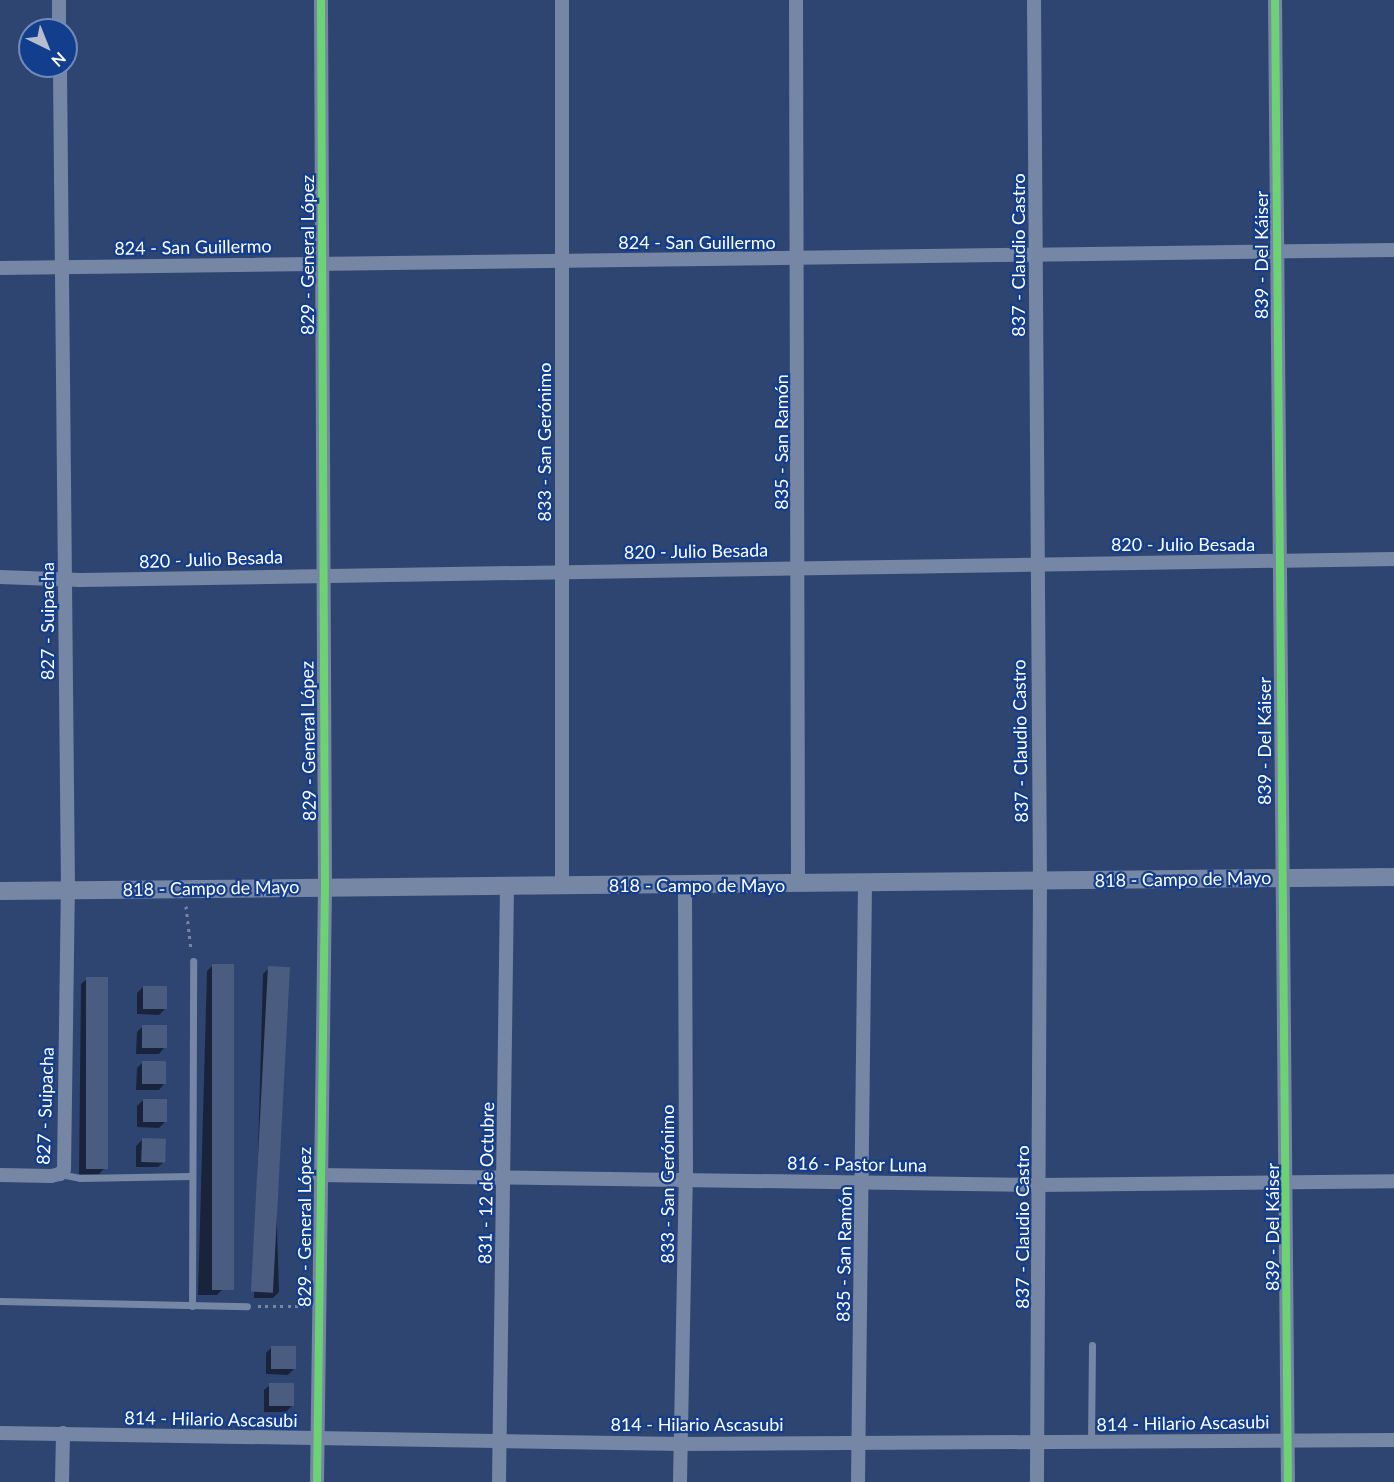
<!DOCTYPE html>
<meta charset="utf-8">
<style>
body{margin:0}
#map{position:relative;width:1394px;height:1482px;overflow:hidden;background:#2f4571;font-family:Lato,sans-serif}
div>[style]{position:absolute}
.shadow>*{inset:0;background:#0007}
.building>*{inset:0;background:#4a5c7f;transform-origin:0 0}
.path>*{height:3px;margin-top:-1.5px;transform-origin:0;background:repeating-linear-gradient(90deg,#7686a5 0 3px,transparent 0 7.5px)}
.service>*{height:7px;margin:-3.5px;padding:0 3.5px;transform-origin:3.5px;border-radius:3.5px;background:#7686a5}
.minor>*{height:14px;margin:-7px;padding:0 7px;transform-origin:7px;border-radius:7px;background:#7686a5}
.tertiary>*{height:18px;margin:-9px;padding:0 9px;transform-origin:9px;border-radius:9px;background:#7686a5}
.cycleway>*{height:8px;margin:-4px;padding:0 4px;transform-origin:4px;border-radius:4px;background:#6cd273}
span{translate:-50% -50%;white-space:nowrap;text-align:center;line-height:1.15;-webkit-text-stroke:4.5px #133d8d;paint-order:stroke}
.street-label{font-size:18px;color:#fff}
.north{position:absolute;left:18px;top:18px;width:60px;height:60px;box-sizing:border-box;background:#133d8d;border:2px solid #718bbb;border-radius:50%;rotate:137deg;font-size:16px;font-weight:700;line-height:24px;text-align:center;color:#fff}
.north::after{content:'';display:block;margin:auto;width:21px;height:27px;background:#b6becd;clip-path:polygon(50% 0,100% 100%,50% 72%,0 100%)}
</style>
<div id="map">
<div class="shadow">
<i style="clip-path:polygon(213px 965px,223px 1289px,217px 1295px,198px 1295px,207px 971px)"></i>
<i style="clip-path:polygon(269px 968px,279px 1292px,273px 1298px,254px 1298px,263px 974px)"></i>
<i style="clip-path:polygon(87px 979px,105px 1168px,99px 1174px,79px 1174px,81px 984px)"></i>
<i style="clip-path:polygon(143px 987px,165px 1009px,159px 1015px,137px 1014px,137px 993px)"></i>
<i style="clip-path:polygon(143px 1026px,164px 1048px,159px 1054px,136px 1054px,137px 1032px)"></i>
<i style="clip-path:polygon(142px 1063px,164px 1084px,159px 1090px,136px 1090px,137px 1068px)"></i>
<i style="clip-path:polygon(143px 1100px,165px 1122px,159px 1128px,137px 1127px,137px 1106px)"></i>
<i style="clip-path:polygon(142px 1140px,164px 1162px,158px 1167px,136px 1167px,136px 1146px)"></i>
<i style="clip-path:polygon(272px 1347px,294px 1369px,288px 1375px,266px 1374px,266px 1353px)"></i>
<i style="clip-path:polygon(270px 1385px,292px 1406px,286px 1412px,264px 1412px,264px 1390px)"></i>
</div>
<div class="building">
<i style="left:212px;top:964px;width:22px;height:326px"></i>
<i style="left:268px;top:966px;width:22px;height:326px;rotate:3deg"></i>
<i style="left:86px;top:977px;width:22px;height:192px"></i>
<i style="left:143px;top:986px;width:24px;height:23px"></i>
<i style="left:142px;top:1025px;width:25px;height:23px"></i>
<i style="left:142px;top:1061px;width:24px;height:23px"></i>
<i style="left:143px;top:1099px;width:24px;height:23px"></i>
<i style="left:142px;top:1138px;width:24px;height:24px;rotate:2deg"></i>
<i style="left:271px;top:1346px;width:25px;height:23px"></i>
<i style="left:269px;top:1383px;width:25px;height:23px"></i>
</div>
<div class="path">
<i style="left:186px;top:906px;width:44px;rotate:83.5deg"></i>
<i style="left:258px;top:1306px;width:48px"></i>
</div>
<div class="service">
<i style="left:60px;top:1174px;width:20px;rotate:11deg"></i>
<i style="left:80px;top:1178px;width:110px;rotate:-1deg"></i>
<i style="left:0;top:1301px;width:247px;rotate:1.2deg"></i>
<i style="left:192px;top:1306px;width:345px;rotate:-89.8deg"></i>
<i style="left:1091px;top:1442px;width:97px;rotate:-89.4deg"></i>
</div>
<div class="minor">
<i style="left:59px;top:0;width:30px;rotate:90deg"></i>
<i style="left:562px;top:0;width:885px;rotate:90deg"></i>
<i style="left:796px;top:0;width:884px;rotate:89.87deg"></i>
<i style="left:1034px;top:0;width:882px;rotate:89.61deg"></i>
<i style="left:1040px;top:882px;width:600px;rotate:90.29deg"></i>
<i style="left:1275px;top:0;width:1482px;rotate:89.5deg"></i>
<i style="left:0;top:268px;width:1394px;rotate:-0.74deg"></i>
<i style="left:0;top:577px;width:80px;rotate:2.1deg"></i>
<i style="left:80px;top:580px;width:1314px;rotate:-0.92deg"></i>
<i style="left:0;top:1175px;width:51px;rotate:1.1deg"></i>
<i style="left:51px;top:1176px;width:9px;rotate:-13deg"></i>
<i style="left:60px;top:1174px;width:6px;rotate:-51deg"></i>
<i style="left:64px;top:1169px;width:279px;rotate:-89.2deg"></i>
<i style="left:68px;top:890px;width:824px;rotate:-90.56deg"></i>
<i style="left:319px;top:1175px;width:721px;rotate:0.79deg"></i>
<i style="left:1040px;top:1185px;width:354px;rotate:-0.6deg"></i>
<i style="left:0;top:1433px;width:681px;rotate:0.93deg"></i>
<i style="left:681px;top:1444px;width:713px;rotate:-0.32deg"></i>
<i style="left:62px;top:1482px;width:49px;rotate:-88.8deg"></i>
<i style="left:317px;top:1482px;width:595px;rotate:-89.23deg"></i>
<i style="left:325px;top:887px;width:887px;rotate:-90.26deg"></i>
<i style="left:499px;top:1482px;width:597px;rotate:-89.23deg"></i>
<i style="left:680px;top:1482px;width:302px;rotate:-88.9deg"></i>
<i style="left:686px;top:1180px;width:294px;rotate:-90.2deg"></i>
<i style="left:858px;top:1482px;width:599px;rotate:-89.33deg"></i>
</div>
<div class="tertiary">
<i style="left:0;top:891px;width:1394px;rotate:-0.58deg"></i>
</div>
<div class="cycleway">
<i style="left:1275px;top:0;width:1482px;rotate:89.5deg"></i>
<i style="left:317px;top:1482px;width:595px;rotate:-89.23deg"></i>
<i style="left:325px;top:887px;width:887px;rotate:-90.26deg"></i>
</div>
<div class="street-label">
<span style="left:697px;top:242px">824 - San Guillermo</span>
<span style="left:193px;top:247px;rotate:-1deg">824 - San Guillermo</span>
<span style="left:307px;top:255px;rotate:-90deg">829 - General López</span>
<span style="left:1018px;top:255px;rotate:-90deg">837 - Claudio Castro</span>
<span style="left:1261px;top:255px;rotate:-90deg">839 - Del Káiser</span>
<span style="left:544px;top:442px;rotate:-90deg">833 - San Gerónimo</span>
<span style="left:781px;top:442px;rotate:-90deg">835 - San Ramón</span>
<span style="left:1183px;top:544px">820 - Julio Besada</span>
<span style="left:696px;top:551px;rotate:-1deg">820 - Julio Besada</span>
<span style="left:211px;top:559px;rotate:-2deg">820 - Julio Besada</span>
<span style="left:47px;top:621px;rotate:-90deg">827 - Suipacha</span>
<span style="left:308px;top:741px;rotate:-91deg">829 - General López</span>
<span style="left:1020px;top:741px;rotate:-91deg">837 - Claudio Castro</span>
<span style="left:1264px;top:741px;rotate:-90deg">839 - Del Káiser</span>
<span style="left:1183px;top:879px;rotate:-1deg">818 - Campo de Mayo</span>
<span style="left:697px;top:885px">818 - Campo de Mayo</span>
<span style="left:211px;top:888px;rotate:-1deg">818 - Campo de Mayo</span>
<span style="left:45px;top:1106px;rotate:-88deg">827 - Suipacha</span>
<span style="left:857px;top:1164px;rotate:1deg">816 - Pastor Luna</span>
<span style="left:486px;top:1183px;rotate:-89deg">831 - 12 de Octubre</span>
<span style="left:667px;top:1184px;rotate:-90deg">833 - San Gerónimo</span>
<span style="left:304px;top:1227px;rotate:-90deg">829 - General López</span>
<span style="left:1022px;top:1227px;rotate:-90deg">837 - Claudio Castro</span>
<span style="left:1272px;top:1227px;rotate:-90deg">839 - Del Káiser</span>
<span style="left:844px;top:1254px;rotate:-89deg">835 - San Ramón</span>
<span style="left:211px;top:1419px;rotate:1deg">814 - Hilario Ascasubi</span>
<span style="left:1183px;top:1423px;rotate:-1deg">814 - Hilario Ascasubi</span>
<span style="left:697px;top:1424px">814 - Hilario Ascasubi</span>
</div>
<div class="north">N</div>
</div>
